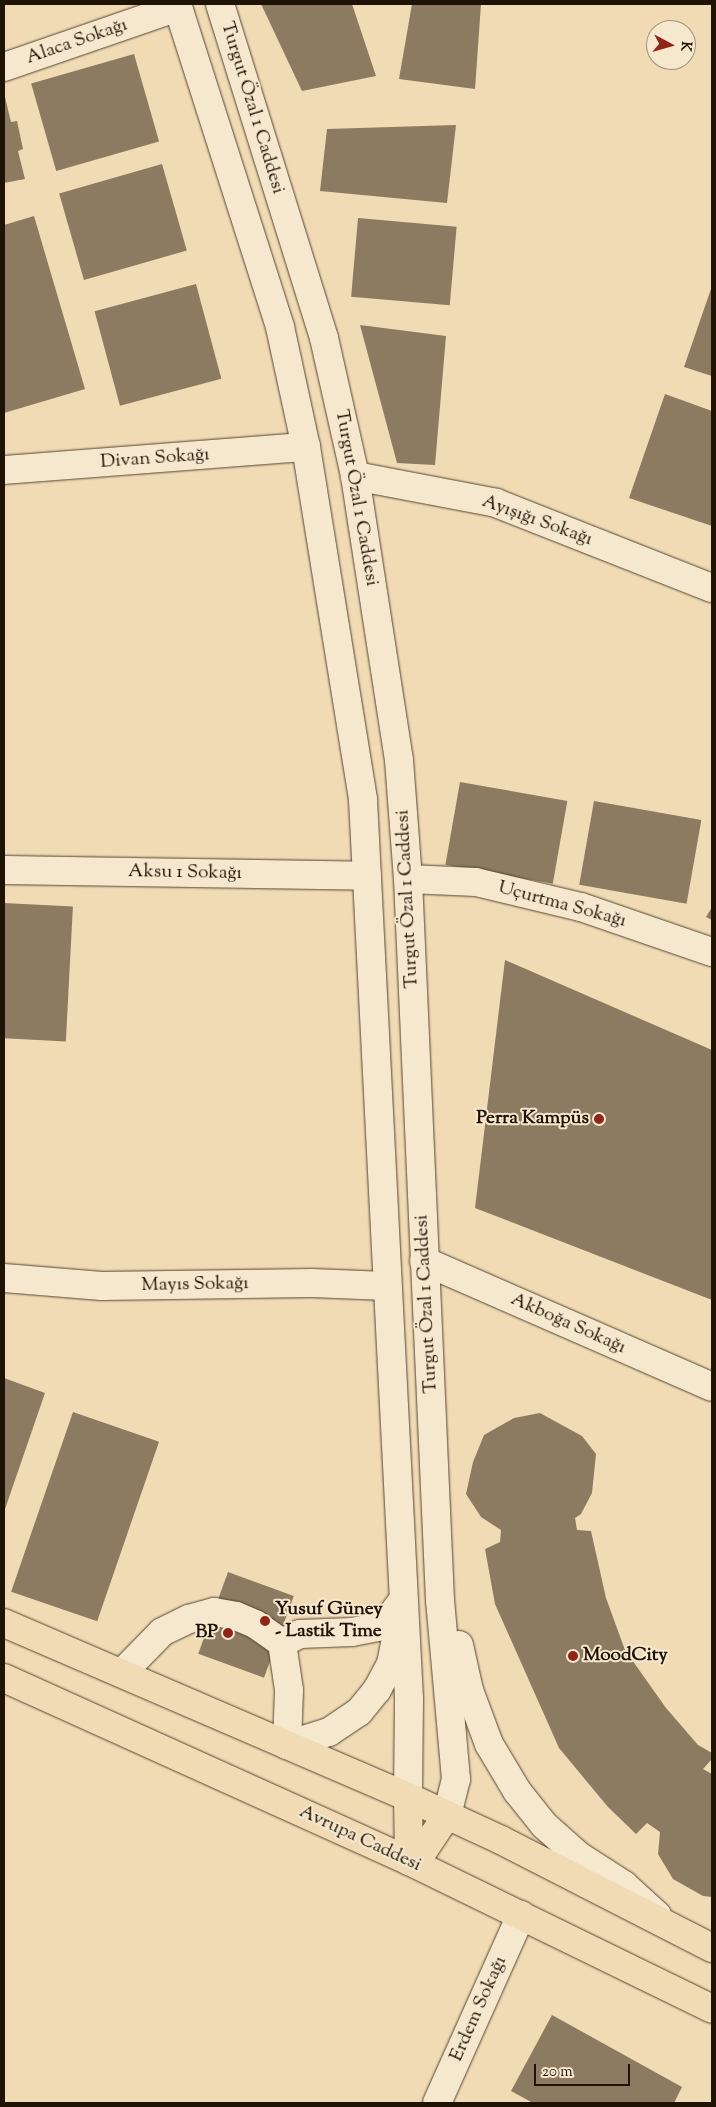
<!DOCTYPE html>
<meta charset="utf-8">
<style>
body{margin:0}
#map{position:relative;width:716px;height:2107px;overflow:hidden;background:#f1dbb5;font-family:"Sorts Mill Goudy",serif}
div>[style]{position:absolute}
.building>*{inset:0;background:#8c7b61;transform-origin:0 0}
.roads{filter:drop-shadow(0 0 1px #544531) drop-shadow(0 0 1px #544531)}
.minor>*{height:28px;margin:-14px;padding:0 14px;transform-origin:14px;border-radius:14px;background:#f6e8cf}
.major>*{height:28px;margin:-14px;padding:0 14px;transform-origin:14px;border-radius:14px;background:#f1dbb5}
.dots>*{width:14px;height:14px;translate:-50% -50%;box-sizing:border-box;border:2px solid #f6e8cf;border-radius:50%}
span{translate:-50% -50%;white-space:nowrap;text-align:center;line-height:1.15;-webkit-text-stroke:4px #f6e8cf;paint-order:stroke}
.street-label{font-size:19px;color:#1f1305}
.poi-label{font-size:19px;color:#1f1305;font-weight:700}
.right{translate:-100% -50%;text-align:right}
.left{translate:0 -50%;text-align:left}
.frame{position:absolute;inset:0;border:5px solid #1f1305;pointer-events:none}
.north{position:absolute;left:646px;top:20px;width:50px;height:50px;box-sizing:border-box;background:#f6e8cf;border:1px solid #a0937e;border-radius:50%;rotate:96deg;font-size:14px;font-weight:700;line-height:20px;text-align:center;color:#1f1305}
.north::after{content:'';display:block;margin:auto;width:18px;height:22px;background:#8f2418;clip-path:polygon(50% 0,100% 100%,50% 72%,0 100%)}
.scale{position:absolute;left:534px;top:2064px;width:96px;height:22px;box-sizing:border-box;border:2px solid #1f1305;border-top:0;padding-left:6px;font-size:15px;line-height:18px;white-space:nowrap;color:#1f1305;-webkit-text-stroke:4px #f6e8cf;paint-order:stroke}
</style>
<div id="map">
<div class="building">
<i style="clip-path:polygon(261px 4px,352px 4px,376px 76px,302px 91px)"></i>
<i style="clip-path:polygon(412px 4px,481px 4px,475px 89px,399px 79px)"></i>
<i style="left:134px;top:54px;width:91px;height:107px;rotate:74deg"></i>
<i style="clip-path:polygon(4px 93px,11px 122px,17px 121px,23px 149px,18px 151px,25px 179px,4px 183px)"></i>
<i style="clip-path:polygon(456px 125px,447px 203px,320px 191px,327px 129px)"></i>
<i style="left:162px;top:164px;width:90px;height:107px;rotate:74deg"></i>
<i style="clip-path:polygon(34px 216px,85px 389px,4px 413px,4px 225px)"></i>
<i style="left:358px;top:218px;width:99px;height:79px;rotate:5deg"></i>
<i style="left:196px;top:284px;width:98px;height:105px;rotate:75deg"></i>
<i style="clip-path:polygon(712px 286px,712px 376px,684px 367px)"></i>
<i style="clip-path:polygon(360px 325px,446px 336px,435px 465px,397px 463px)"></i>
<i style="clip-path:polygon(665px 394px,712px 411px,712px 526px,629px 498px)"></i>
<i style="left:460px;top:782px;width:109px;height:84px;rotate:10deg"></i>
<i style="left:594px;top:801px;width:109px;height:85px;rotate:10deg"></i>
<i style="left:4px;top:903px;width:69px;height:135px;rotate:3deg"></i>
<i style="clip-path:polygon(712px 907px,712px 920px,706px 917px)"></i>
<i style="clip-path:polygon(505px 960px,712px 1050px,712px 1300px,475px 1208px)"></i>
<i style="clip-path:polygon(4px 1378px,45px 1393px,4px 1512px)"></i>
<i style="left:73px;top:1412px;width:91px;height:190px;rotate:19deg"></i>
<i style="clip-path:polygon(540px 1413px,582px 1436px,596px 1454px,592px 1493px,581px 1514px,575px 1518px,577px 1530px,591px 1531px,606px 1598px,625px 1650px,666px 1708px,698px 1745px,712px 1753px,712px 1759px,703px 1769px,712px 1774px,712px 1897px,703px 1896px,673px 1879px,658px 1854px,660px 1832px,647px 1823px,636px 1834px,608px 1807px,559px 1748px,495px 1604px,485px 1549px,500px 1542px,501px 1530px,481px 1517px,466px 1494px,473px 1462px,484px 1435px,514px 1418px)"></i>
<i style="left:228px;top:1572px;width:70px;height:87px;rotate:20deg"></i>
<i style="clip-path:polygon(552px 2015px,682px 2087px,674px 2103px,533px 2103px,511px 2091px)"></i>
</div>
<div class="roads">
<div class="minor">
<i style="left:177px;top:4px;width:339px;rotate:72.3deg"></i>
<i style="left:280px;top:327px;width:123px;rotate:77.8deg"></i>
<i style="left:306px;top:447px;width:358px;rotate:80.8deg"></i>
<i style="left:363px;top:800px;width:900px;rotate:87.07deg"></i>
<i style="left:409px;top:1699px;width:98px;rotate:90.6deg"></i>
<i style="left:220px;top:4px;width:350px;rotate:72.7deg"></i>
<i style="left:324px;top:338px;width:141px;rotate:77.3deg"></i>
<i style="left:355px;top:476px;width:287px;rotate:81.2deg"></i>
<i style="left:399px;top:760px;width:119px;rotate:85.7deg"></i>
<i style="left:408px;top:879px;width:722px;rotate:87.46deg"></i>
<i style="left:440px;top:1600px;width:180px;rotate:84.9deg"></i>
<i style="left:456px;top:1779px;width:37px;rotate:104deg"></i>
<i style="left:4px;top:67px;width:184px;rotate:-19deg"></i>
<i style="left:4px;top:470px;width:303px;rotate:-4.4deg"></i>
<i style="left:355px;top:476px;width:144px;rotate:10.8deg"></i>
<i style="left:496px;top:503px;width:232px;rotate:21.5deg"></i>
<i style="left:4px;top:870px;width:363px;rotate:0.9deg"></i>
<i style="left:408px;top:879px;width:68px;rotate:2.5deg"></i>
<i style="left:476px;top:882px;width:108px;rotate:13.4deg"></i>
<i style="left:581px;top:907px;width:139px;rotate:19deg"></i>
<i style="left:424px;top:1261px;width:314px;rotate:23.6deg"></i>
<i style="left:4px;top:1278px;width:98px;rotate:4.7deg"></i>
<i style="left:102px;top:1286px;width:210px;rotate:-0.8deg"></i>
<i style="left:312px;top:1283px;width:74px;rotate:2.3deg"></i>
<i style="left:282px;top:1643px;width:20px;rotate:-27deg"></i>
<i style="left:300px;top:1634px;width:52px;rotate:-2.2deg"></i>
<i style="left:352px;top:1632px;width:25px;rotate:-11deg"></i>
<i style="left:377px;top:1627px;width:13px;rotate:-32deg"></i>
<i style="left:388px;top:1620px;width:25px;rotate:-53deg"></i>
<i style="left:459px;top:1645px;width:46px;rotate:77.5deg"></i>
<i style="left:469px;top:1690px;width:58px;rotate:69.7deg"></i>
<i style="left:489px;top:1744px;width:55px;rotate:59.2deg"></i>
<i style="left:517px;top:1791px;width:43px;rotate:51.5deg"></i>
<i style="left:544px;top:1825px;width:47px;rotate:41.5deg"></i>
<i style="left:579px;top:1856px;width:54px;rotate:32.8deg"></i>
<i style="left:624px;top:1885px;width:45px;rotate:42.3deg"></i>
<i style="left:122px;top:1673px;width:57px;rotate:-45.7deg"></i>
<i style="left:162px;top:1632px;width:30px;rotate:-26deg"></i>
<i style="left:189px;top:1619px;width:26px;rotate:-16deg"></i>
<i style="left:214px;top:1612px;width:22px;rotate:10deg"></i>
<i style="left:236px;top:1616px;width:21px;rotate:23deg"></i>
<i style="left:255px;top:1624px;width:33px;rotate:35deg"></i>
<i style="left:282px;top:1643px;width:48px;rotate:81.5deg"></i>
<i style="left:289px;top:1690px;width:55px;rotate:92.1deg"></i>
<i style="left:287px;top:1745px;width:44px;rotate:-17.2deg"></i>
<i style="left:329px;top:1732px;width:36px;rotate:-34deg"></i>
<i style="left:359px;top:1712px;width:28px;rotate:-51deg"></i>
<i style="left:377px;top:1690px;width:30px;rotate:-62deg"></i>
<i style="left:391px;top:1664px;width:31px;rotate:-79deg"></i>
<i style="left:437px;top:2103px;width:206px;rotate:-65.9deg"></i>
</div>
<div class="major">
<i style="left:4px;top:1623px;width:440px;rotate:23.3deg"></i>
<i style="left:408px;top:1797px;width:102px;rotate:24.8deg"></i>
<i style="left:501px;top:1840px;width:237px;rotate:27.1deg"></i>
<i style="left:4px;top:1678px;width:444px;rotate:24.3deg"></i>
<i style="left:409px;top:1861px;width:337px;rotate:26deg"></i>
<i style="left:408px;top:1797px;width:64px;rotate:89.1deg"></i>
<i style="left:409px;top:1861px;width:14px;rotate:-30deg"></i>
<i style="left:421px;top:1854px;width:47px;rotate:-56.3deg"></i>
</div>
</div>
<div class="dots">
<i style="left:599px;top:1119px;background:#8f2418"></i>
<i style="left:265px;top:1621px;background:#8f2418"></i>
<i style="left:228px;top:1633px;background:#8f2418"></i>
<i style="left:573px;top:1656px;background:#8f2418"></i>
</div>
<div class="street-label">
<span style="left:77px;top:42px;rotate:-19deg">Alaca Sokağı</span>
<span style="left:252px;top:108px;rotate:73deg">Turgut Özal 1 Caddesi</span>
<span style="left:155px;top:459px;rotate:-4deg">Divan Sokağı</span>
<span style="left:356px;top:498px;rotate:80deg">Turgut Özal 1 Caddesi</span>
<span style="left:537px;top:521px;rotate:20deg">Ayışığı Sokağı</span>
<span style="left:185px;top:873px;rotate:1deg">Aksu 1 Sokağı</span>
<span style="left:408px;top:899px;rotate:-93deg">Turgut Özal 1 Caddesi</span>
<span style="left:562px;top:905px;rotate:15deg">Uçurtma Sokağı</span>
<span style="left:195px;top:1285px;rotate:-1deg">Mayıs Sokağı</span>
<span style="left:427px;top:1304px;rotate:-93deg">Turgut Özal 1 Caddesi</span>
<span style="left:568px;top:1324px;rotate:24deg">Akboğa Sokağı</span>
<span style="left:360px;top:1839px;rotate:25deg">Avrupa Caddesi</span>
<span style="left:479px;top:2009px;rotate:-66deg">Erdem Sokağı</span>
</div>
<div class="poi-label">
<span class="right" style="left:589px;top:1119px">Perra Kampüs</span>
<span class="left" style="left:275px;top:1621px">Yusuf Güney<br>- Lastik Time</span>
<span class="right" style="left:218px;top:1633px">BP</span>
<span class="left" style="left:583px;top:1656px">MoodCity</span>
</div>
<div class="frame"></div>
<div class="north">K</div>
<div class="scale">20 m</div>
</div>
